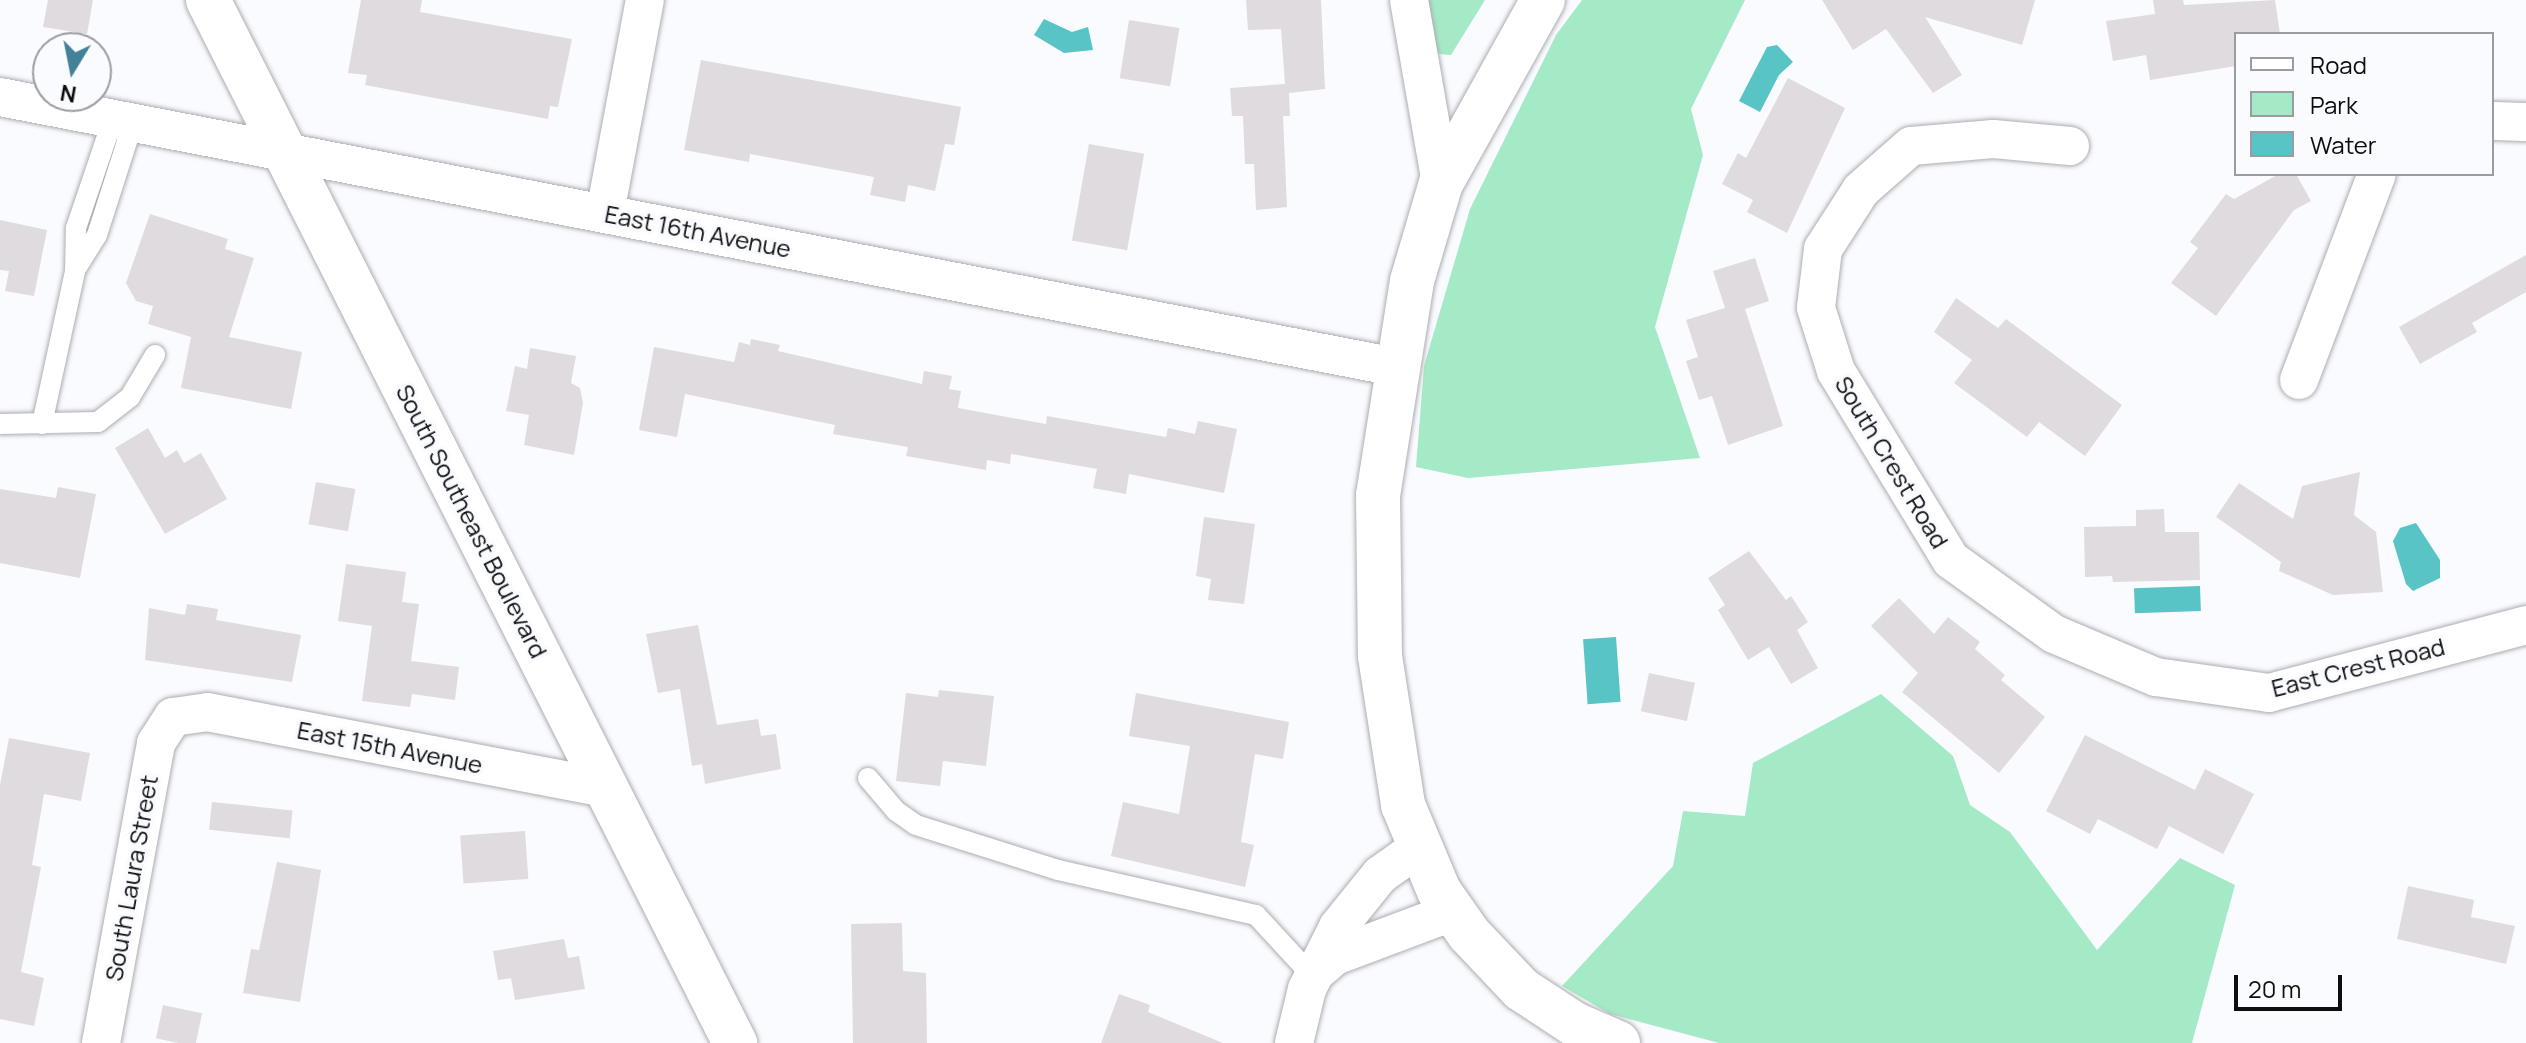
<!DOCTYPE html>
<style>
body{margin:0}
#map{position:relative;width:2526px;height:1043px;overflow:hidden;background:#fafbff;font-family:Manrope,sans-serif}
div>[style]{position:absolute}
.green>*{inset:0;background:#a5eac6}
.water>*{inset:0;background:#58c4c6;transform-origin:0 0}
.building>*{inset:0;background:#dfdbdf;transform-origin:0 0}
.roads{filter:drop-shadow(0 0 2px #acadb2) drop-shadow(0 0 2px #acadb2)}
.service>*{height:20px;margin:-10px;padding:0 10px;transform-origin:10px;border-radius:10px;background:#fff}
.minor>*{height:38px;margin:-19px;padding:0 19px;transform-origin:19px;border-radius:19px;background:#fff}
.tertiary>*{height:44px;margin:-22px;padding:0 22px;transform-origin:22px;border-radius:22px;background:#fff}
span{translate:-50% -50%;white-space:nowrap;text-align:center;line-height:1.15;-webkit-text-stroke:7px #fafbff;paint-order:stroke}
.street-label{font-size:24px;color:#0c0d0e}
.legend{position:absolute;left:2234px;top:32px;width:260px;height:144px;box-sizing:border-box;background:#fafbff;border:2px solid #9b9c9f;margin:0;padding:10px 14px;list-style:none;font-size:24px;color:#0c0d0e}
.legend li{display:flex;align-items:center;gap:16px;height:40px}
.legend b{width:40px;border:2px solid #9b9c9f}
.north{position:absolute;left:32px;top:32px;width:80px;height:80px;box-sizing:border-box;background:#fafbff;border:2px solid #9b9c9f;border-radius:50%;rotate:190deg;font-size:22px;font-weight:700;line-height:32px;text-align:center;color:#0c0d0e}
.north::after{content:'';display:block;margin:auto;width:28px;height:36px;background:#438197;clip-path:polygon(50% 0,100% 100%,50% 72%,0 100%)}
.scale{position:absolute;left:2234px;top:975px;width:108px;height:36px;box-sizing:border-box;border:4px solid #0c0d0e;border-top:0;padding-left:10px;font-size:24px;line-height:28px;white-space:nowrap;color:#0c0d0e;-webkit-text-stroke:6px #fafbff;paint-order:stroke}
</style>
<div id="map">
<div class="green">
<i style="clip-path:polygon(1426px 0,1485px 0,1451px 55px,1439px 54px,1430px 41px)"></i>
<i style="clip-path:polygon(1582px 0,1745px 0,1691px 109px,1703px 155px,1655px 327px,1700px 458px,1468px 478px,1416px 467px,1424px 366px,1470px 209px,1556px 35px)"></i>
<i style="clip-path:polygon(1881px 694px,1953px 756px,1970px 805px,2010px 832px,2097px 950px,2180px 858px,2235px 885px,2192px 1043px,1719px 1043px,1610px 1014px,1562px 986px,1673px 866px,1683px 811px,1745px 816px,1753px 763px)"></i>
</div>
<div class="water">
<i style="clip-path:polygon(1044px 19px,1072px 32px,1088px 27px,1093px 50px,1064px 53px,1034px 35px)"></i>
<i style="clip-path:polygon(1777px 45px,1793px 62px,1779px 75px,1760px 112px,1739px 101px,1767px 47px)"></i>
<i style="clip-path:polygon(2416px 523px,2440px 560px,2440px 578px,2413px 591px,2406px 584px,2393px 541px,2400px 528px)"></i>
<i style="left:2200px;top:586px;width:25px;height:66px;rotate:88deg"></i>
<i style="left:1616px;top:637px;width:65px;height:33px;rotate:86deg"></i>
</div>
<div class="building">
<i style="clip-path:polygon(48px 0,93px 0,87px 34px,43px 27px)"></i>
<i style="clip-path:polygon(361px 0,422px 0,420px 12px,572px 39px,558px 107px,550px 106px,548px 119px,365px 85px,367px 75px,348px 73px)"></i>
<i style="clip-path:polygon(1246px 0,1321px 0,1325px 89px,1289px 93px,1290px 116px,1283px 116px,1287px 207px,1256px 210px,1254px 164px,1245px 164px,1243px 116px,1232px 116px,1230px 88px,1285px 84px,1281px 29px,1248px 30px)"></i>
<i style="clip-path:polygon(1822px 0,2035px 0,2022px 45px,1925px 17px,1962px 75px,1933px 93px,1886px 29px,1853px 50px)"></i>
<i style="clip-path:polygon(2153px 0,2183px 0,2184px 5px,2275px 0,2280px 34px,2236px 34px,2236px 66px,2150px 80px,2146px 55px,2113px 61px,2106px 21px,2155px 14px)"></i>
<i style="left:1129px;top:20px;width:51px;height:59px;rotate:9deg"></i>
<i style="clip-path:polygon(701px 60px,961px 107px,954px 145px,945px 144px,935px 191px,908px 185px,905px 202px,870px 195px,874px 177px,750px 154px,749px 162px,684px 150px)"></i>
<i style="clip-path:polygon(1788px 78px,1845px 108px,1787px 233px,1747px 212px,1753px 200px,1722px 184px,1738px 153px,1746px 158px)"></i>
<i style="left:1089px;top:144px;width:56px;height:98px;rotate:10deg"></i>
<i style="clip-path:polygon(2279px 174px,2296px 174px,2311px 201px,2294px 210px,2216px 316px,2171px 283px,2198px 248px,2190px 242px,2226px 194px,2234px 199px)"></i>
<i style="clip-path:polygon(150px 214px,228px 239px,225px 249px,254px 258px,229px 337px,302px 352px,291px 409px,181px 388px,191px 337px,148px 324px,153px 306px,136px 301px,126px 283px)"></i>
<i style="clip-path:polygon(0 220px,47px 230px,34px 296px,5px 291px,9px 271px,0 270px)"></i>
<i style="clip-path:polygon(2526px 255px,2526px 292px,2472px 323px,2477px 332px,2420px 364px,2399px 327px)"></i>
<i style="clip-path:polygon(1755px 258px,1769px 301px,1745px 309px,1783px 426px,1728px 445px,1712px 396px,1699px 400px,1686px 361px,1698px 357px,1686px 320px,1725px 308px,1713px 271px)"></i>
<i style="clip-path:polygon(1956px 298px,1998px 328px,2006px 319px,2122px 405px,2085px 456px,2039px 422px,2027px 437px,1954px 383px,1972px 360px,1934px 332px)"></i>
<i style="clip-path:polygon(751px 339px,780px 345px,778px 351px,922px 384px,924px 371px,952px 376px,949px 389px,961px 391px,958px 408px,1046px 424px,1047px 416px,1166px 437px,1168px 428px,1195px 434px,1198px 421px,1237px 429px,1224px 493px,1129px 474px,1126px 494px,1093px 488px,1097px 469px,1011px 454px,1010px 464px,987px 460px,986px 470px,906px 456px,908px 447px,833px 434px,835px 425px,685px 394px,677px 437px,639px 430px,654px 347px,734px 362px,739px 342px,750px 345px)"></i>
<i style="clip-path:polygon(530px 348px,576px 356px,571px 383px,580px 388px,583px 403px,574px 455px,524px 445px,529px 415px,506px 411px,515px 366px,527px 369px)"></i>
<i style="clip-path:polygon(148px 428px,165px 458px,177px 450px,184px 463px,201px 453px,227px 499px,165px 534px,115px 448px)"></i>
<i style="clip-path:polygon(2360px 472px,2354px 515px,2376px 532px,2383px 592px,2333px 595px,2279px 571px,2281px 562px,2216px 517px,2239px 483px,2293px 519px,2302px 486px)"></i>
<i style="left:316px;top:482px;width:40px;height:43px;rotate:10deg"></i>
<i style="clip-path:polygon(58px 487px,96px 494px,80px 578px,0 563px,0 489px,56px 498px)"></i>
<i style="clip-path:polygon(2164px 509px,2165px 532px,2199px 532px,2200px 580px,2113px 582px,2112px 576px,2085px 577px,2084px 527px,2136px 526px,2136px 510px)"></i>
<i style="clip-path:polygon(1204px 517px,1255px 524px,1244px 604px,1208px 600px,1211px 579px,1196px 576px)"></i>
<i style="clip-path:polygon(1749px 551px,1786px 600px,1791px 596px,1808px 622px,1797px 630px,1818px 668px,1791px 684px,1769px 647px,1748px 660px,1718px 610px,1725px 605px,1708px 578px)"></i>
<i style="clip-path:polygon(346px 564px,406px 572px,402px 602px,419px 604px,411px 661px,459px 667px,455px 700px,412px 694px,410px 707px,362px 701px,372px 626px,338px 621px)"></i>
<i style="clip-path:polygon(1899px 598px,1934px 634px,1948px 617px,1980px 642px,1975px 649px,2005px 675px,2001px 680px,2045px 717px,1999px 773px,1902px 692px,1918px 673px,1871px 626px)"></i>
<i style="clip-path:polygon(187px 604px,218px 609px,216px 620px,301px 635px,292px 682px,145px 660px,149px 608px,185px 615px)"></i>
<i style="clip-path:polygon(698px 625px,717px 725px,758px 719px,761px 736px,776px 734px,781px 769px,705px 784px,702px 764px,692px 766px,680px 689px,658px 693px,646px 634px)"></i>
<i style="left:1649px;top:673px;width:47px;height:39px;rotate:12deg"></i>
<i style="clip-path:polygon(939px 690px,994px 696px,986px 766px,943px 761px,940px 786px,896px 781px,906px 693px,938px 697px)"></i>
<i style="clip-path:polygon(1136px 693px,1289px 722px,1283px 759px,1255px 754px,1241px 842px,1254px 845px,1245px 887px,1111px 856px,1123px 802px,1179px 814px,1190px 746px,1129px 736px)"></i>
<i style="clip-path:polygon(2085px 735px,2195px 790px,2205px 769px,2254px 794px,2223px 854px,2169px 826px,2157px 849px,2098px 819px,2090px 834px,2046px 811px)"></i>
<i style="clip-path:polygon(9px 738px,90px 753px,81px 801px,44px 794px,32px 865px,41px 867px,21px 972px,44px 978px,34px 1026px,0 1019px,0 785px)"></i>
<i style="left:212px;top:802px;width:81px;height:28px;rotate:6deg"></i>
<i style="left:525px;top:831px;width:48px;height:65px;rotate:86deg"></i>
<i style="clip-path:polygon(277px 862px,321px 870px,300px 1002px,243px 993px,251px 949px,259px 950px)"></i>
<i style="clip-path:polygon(2408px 886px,2474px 900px,2471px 917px,2515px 926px,2506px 964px,2397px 939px)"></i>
<i style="clip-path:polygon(902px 923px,903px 971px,926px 973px,927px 1043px,853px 1043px,851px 924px)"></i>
<i style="clip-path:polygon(564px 939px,568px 958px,579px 956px,585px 989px,515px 1000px,511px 978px,498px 980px,493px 951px)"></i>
<i style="clip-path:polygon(1119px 994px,1150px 1005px,1148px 1012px,1223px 1043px,1101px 1043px)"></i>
<i style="left:163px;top:1005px;width:40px;height:34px;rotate:12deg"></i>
</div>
<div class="roads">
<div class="service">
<i style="left:77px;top:267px;width:38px;rotate:-58deg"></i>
<i style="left:97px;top:235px;width:118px;rotate:-72.2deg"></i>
<i style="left:0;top:424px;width:98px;rotate:-1.2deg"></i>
<i style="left:98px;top:422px;width:41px;rotate:-38deg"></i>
<i style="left:130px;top:397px;width:49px;rotate:-59.2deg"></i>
<i style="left:42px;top:424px;width:157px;rotate:-77.8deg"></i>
<i style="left:75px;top:271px;width:43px;rotate:-88.7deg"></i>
<i style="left:76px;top:228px;width:115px;rotate:-71.3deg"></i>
<i style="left:868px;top:778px;width:43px;rotate:49.7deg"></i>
<i style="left:896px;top:811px;width:24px;rotate:35deg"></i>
<i style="left:916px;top:825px;width:149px;rotate:17.6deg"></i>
<i style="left:1058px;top:870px;width:203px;rotate:12.8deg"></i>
<i style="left:1256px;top:915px;width:83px;rotate:47.4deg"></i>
</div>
<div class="minor">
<i style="left:1409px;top:0;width:186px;rotate:80.1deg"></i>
<i style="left:0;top:97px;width:1421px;rotate:10.95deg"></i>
<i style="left:2492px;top:121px;width:34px;rotate:2deg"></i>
<i style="left:2070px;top:146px;width:77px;rotate:-174.8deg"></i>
<i style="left:1993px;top:139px;width:82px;rotate:175.1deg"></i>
<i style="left:1911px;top:146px;width:67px;rotate:138.7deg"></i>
<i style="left:1861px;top:190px;width:70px;rotate:122.8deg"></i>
<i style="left:1823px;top:249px;width:59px;rotate:96.8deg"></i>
<i style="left:1816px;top:308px;width:66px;rotate:72.4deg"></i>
<i style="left:1836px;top:371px;width:221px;rotate:58.7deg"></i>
<i style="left:1951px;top:560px;width:127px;rotate:35.7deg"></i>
<i style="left:2054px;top:634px;width:111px;rotate:22.9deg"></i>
<i style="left:2156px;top:677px;width:114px;rotate:8.1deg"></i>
<i style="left:2269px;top:693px;width:266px;rotate:-14.8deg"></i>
<i style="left:605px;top:213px;width:217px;rotate:-79.4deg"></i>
<i style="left:2299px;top:380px;width:220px;rotate:-69.3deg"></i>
<i style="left:1314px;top:974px;width:28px;rotate:-41deg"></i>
<i style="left:1335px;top:956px;width:125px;rotate:-20.6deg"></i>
<i style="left:101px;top:1043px;width:305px;rotate:-79.6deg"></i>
<i style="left:156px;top:743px;width:31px;rotate:-57deg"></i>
<i style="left:173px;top:717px;width:34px;rotate:-8deg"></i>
<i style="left:207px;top:712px;width:407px;rotate:10.8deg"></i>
<i style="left:1294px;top:1043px;width:56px;rotate:-76.5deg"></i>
<i style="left:1307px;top:989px;width:69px;rotate:-63.4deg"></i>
<i style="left:1338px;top:927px;width:67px;rotate:-51.1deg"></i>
<i style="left:1380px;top:875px;width:47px;rotate:-35.4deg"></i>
</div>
<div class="tertiary">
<i style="left:208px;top:0;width:1169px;rotate:63.19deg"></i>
<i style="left:1543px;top:0;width:210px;rotate:119.1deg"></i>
<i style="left:1441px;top:183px;width:102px;rotate:106.5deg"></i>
<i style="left:1412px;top:281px;width:217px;rotate:99deg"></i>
<i style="left:1378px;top:495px;width:161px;rotate:89.3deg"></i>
<i style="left:1380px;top:656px;width:151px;rotate:81.2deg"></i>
<i style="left:1403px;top:805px;width:93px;rotate:67.3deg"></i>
<i style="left:1439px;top:891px;width:52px;rotate:55.1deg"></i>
<i style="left:1469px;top:934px;width:76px;rotate:46.6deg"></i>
<i style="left:1521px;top:989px;width:64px;rotate:33.4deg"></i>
<i style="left:1574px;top:1024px;width:48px;rotate:23.4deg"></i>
</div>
</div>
<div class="street-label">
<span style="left:698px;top:231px;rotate:11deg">East 16th Avenue</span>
<span style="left:1892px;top:462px;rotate:59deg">South Crest Road</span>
<span style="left:472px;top:521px;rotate:63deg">South Southeast Boulevard</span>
<span style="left:2358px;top:667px;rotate:-14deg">East Crest Road</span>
<span style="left:390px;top:747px;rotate:11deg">East 15th Avenue</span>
<span style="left:131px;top:878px;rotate:-80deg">South Laura Street</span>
</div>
<ul class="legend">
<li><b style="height:10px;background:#fff"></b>Road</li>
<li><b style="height:22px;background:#a5eac6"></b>Park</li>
<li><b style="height:22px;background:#58c4c6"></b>Water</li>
</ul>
<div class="north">N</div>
<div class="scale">20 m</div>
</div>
